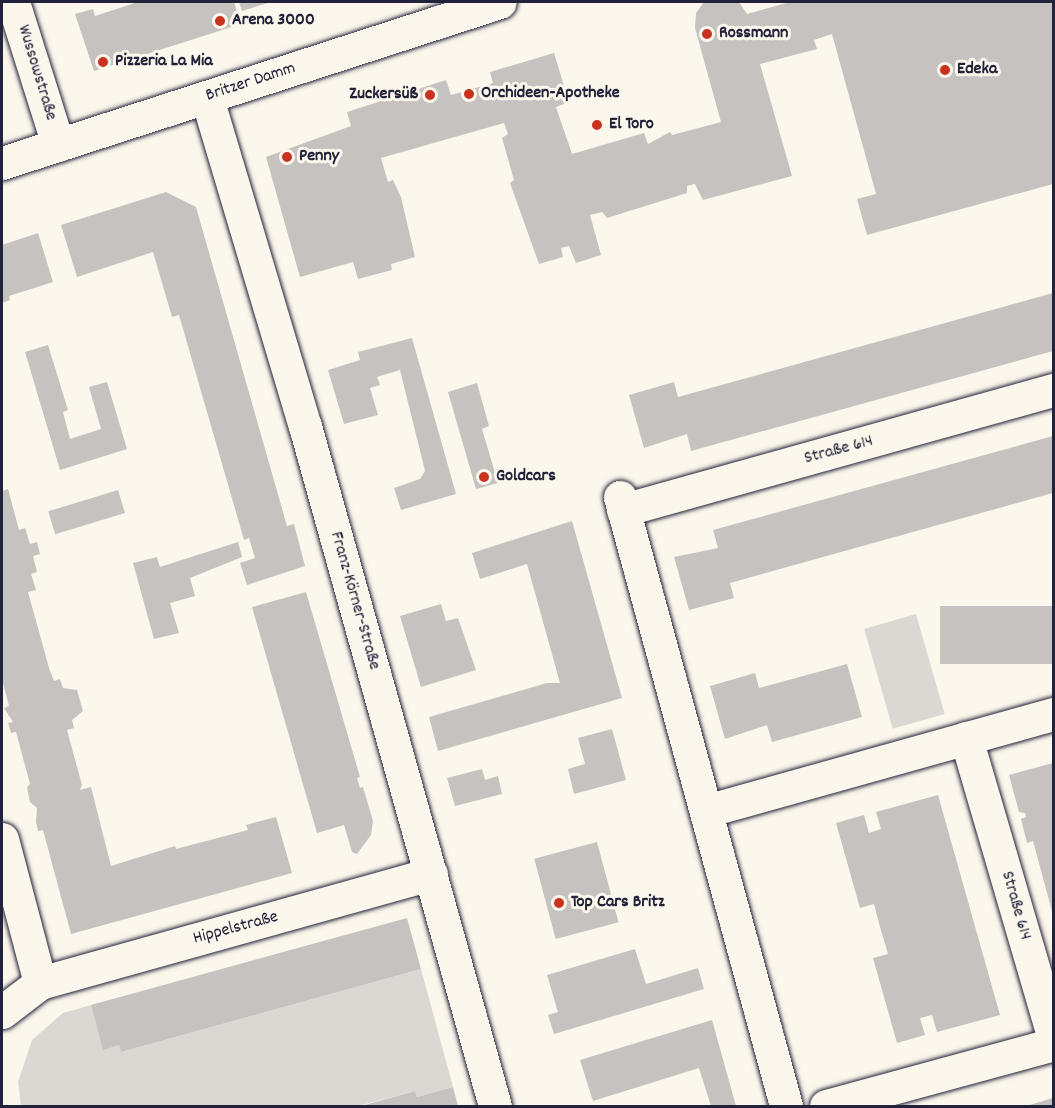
<!DOCTYPE html>
<meta charset="utf-8">
<style>
body{margin:0}
#map{position:relative;width:1055px;height:1108px;overflow:hidden;background:#fbf7ec;font-family:Dekko,sans-serif}
div>[style]{position:absolute}
.green>*{inset:0;background:#dbd8d3;transform-origin:0 0}
.building>*{inset:0;background:#c6c2c0;transform-origin:0 0}
.roads{filter:drop-shadow(0 0 2px #22223b) drop-shadow(0 0 2px #22223b)}
.minor>*{height:33px;margin:-16.5px;padding:0 16.5px;transform-origin:16.5px;border-radius:16.5px;background:#fbf7ec}
.secondary>*{height:33px;margin:-16.5px;padding:0 16.5px;transform-origin:16.5px;border-radius:16.5px;background:#fbf7ec}
.dots>*{width:16px;height:16px;translate:-50% -50%;box-sizing:border-box;border:3px solid #fbf7ec;border-radius:50%}
span{translate:-50% -50%;white-space:nowrap;text-align:center;line-height:1.15;-webkit-text-stroke:6px #fbf7ec;paint-order:stroke}
.poi-label{font-size:18px;color:#22223b;font-weight:700}
.left{translate:0 -50%;text-align:left}
.right{translate:-100% -50%;text-align:right}
.street-label{font-size:18px;color:#22223b}
.frame{position:absolute;inset:0;border:3px solid #22223b;pointer-events:none}
</style>
<div id="map">
<div class="green">
<i style="left:916px;top:614px;width:104px;height:54px;rotate:74deg"></i>
<i style="clip-path:polygon(421px 969px,453px 1087px,417px 1097px,415px 1091px,358px 1106px,21px 1106px,18px 1082px,32px 1040px,63px 1013px,91px 1005px,103px 1049px,119px 1045px,121px 1052px)"></i>
</div>
<div class="building">
<i style="clip-path:polygon(138px 2px,234px 2px,241px 24px,94px 71px,75px 14px,93px 9px,95px 16px)"></i>
<i style="clip-path:polygon(239px 2px,271px 2px,242px 11px)"></i>
<i style="clip-path:polygon(704px 2px,739px 2px,747px 14px,790px 2px,1053px 2px,1053px 184px,867px 235px,857px 199px,876px 194px,832px 34px,814px 40px,817px 49px,760px 64px,792px 176px,703px 200px,695px 184px,687px 186px,687px 193px,607px 218px,602px 212px,590px 215px,601px 255px,576px 263px,569px 246px,561px 248px,563px 257px,539px 264px,510px 183px,514px 180px,502px 138px,508px 134px,504px 123px,381px 158px,388px 182px,393px 180px,401px 197px,415px 257px,391px 264px,392px 270px,358px 279px,353px 262px,300px 277px,266px 157px,351px 126px,347px 112px,446px 80px,451px 95px,493px 83px,490px 72px,554px 53px,569px 102px,556px 107px,572px 154px,644px 133px,648px 144px,670px 132px,672px 135px,721px 122px,695px 28px,696px 13px)"></i>
<i style="clip-path:polygon(166px 192px,196px 207px,287px 526px,294px 524px,305px 566px,247px 585px,240px 563px,255px 558px,249px 538px,244px 540px,179px 315px,172px 317px,153px 252px,77px 277px,61px 225px)"></i>
<i style="clip-path:polygon(38px 233px,53px 282px,9px 296px,10px 300px,2px 303px,2px 245px)"></i>
<i style="clip-path:polygon(1053px 293px,1053px 351px,691px 451px,687px 434px,644px 448px,629px 395px,674px 382px,678px 397px)"></i>
<i style="clip-path:polygon(412px 338px,456px 494px,401px 510px,394px 488px,420px 479px,425px 471px,400px 370px,377px 377px,380px 385px,370px 388px,378px 415px,344px 424px,328px 370px,360px 360px,358px 352px)"></i>
<i style="clip-path:polygon(48px 345px,68px 410px,63px 412px,70px 439px,101px 429px,89px 387px,107px 382px,127px 449px,60px 470px,25px 352px)"></i>
<i style="clip-path:polygon(477px 383px,489px 426px,482px 429px,498px 483px,476px 489px,448px 392px)"></i>
<i style="clip-path:polygon(1053px 436px,1053px 493px,730px 583px,734px 598px,689px 610px,674px 557px,718px 548px,713px 530px)"></i>
<i style="clip-path:polygon(8px 489px,19px 530px,25px 528px,30px 544px,37px 542px,40px 554px,33px 556px,37px 572px,31px 574px,36px 590px,28px 592px,49px 668px,54px 681px,60px 679px,63px 688px,77px 690px,83px 711px,72px 720px,74px 728px,67px 730px,82px 785px,80px 790px,91px 787px,111px 866px,175px 846px,176px 849px,248px 830px,246px 825px,276px 817px,292px 873px,71px 934px,43px 830px,38px 831px,36px 822px,37px 808px,30px 802px,27px 787px,30px 784px,16px 732px,11px 733px,8px 723px,13px 722px,4px 708px,9px 706px,2px 679px,2px 491px)"></i>
<i style="left:118px;top:490px;width:24px;height:73px;rotate:73deg"></i>
<i style="clip-path:polygon(572px 521px,622px 698px,438px 751px,429px 717px,547px 683px,560px 683px,527px 564px,480px 579px,472px 553px)"></i>
<i style="clip-path:polygon(238px 542px,242px 557px,190px 578px,195px 596px,170px 603px,179px 633px,154px 639px,133px 563px,157px 557px,160px 567px)"></i>
<i style="clip-path:polygon(306px 592px,360px 777px,357px 778px,360px 788px,363px 787px,373px 821px,371px 835px,357px 854px,352px 852px,344px 825px,317px 833px,252px 607px)"></i>
<i style="clip-path:polygon(441px 604px,446px 621px,458px 618px,476px 670px,421px 687px,400px 616px)"></i>
<i style="left:1053px;top:606px;width:58px;height:113px;rotate:90deg"></i>
<i style="clip-path:polygon(847px 664px,862px 717px,772px 742px,767px 725px,725px 739px,710px 686px,755px 673px,759px 688px)"></i>
<i style="clip-path:polygon(612px 729px,626px 780px,574px 794px,568px 769px,585px 764px,578px 738px)"></i>
<i style="clip-path:polygon(1053px 763px,1053px 915px,1033px 841px,1027px 843px,1021px 819px,1026px 817px,1025px 813px,1019px 812px,1009px 775px)"></i>
<i style="clip-path:polygon(482px 769px,485px 780px,498px 776px,502px 794px,455px 806px,447px 778px)"></i>
<i style="clip-path:polygon(938px 795px,1000px 1015px,937px 1032px,932px 1015px,920px 1018px,925px 1035px,897px 1043px,873px 958px,888px 954px,880px 927px,874px 904px,860px 908px,836px 823px,864px 815px,869px 833px,881px 829px,876px 812px)"></i>
<i style="left:597px;top:842px;width:83px;height:65px;rotate:75deg"></i>
<i style="clip-path:polygon(407px 918px,421px 969px,121px 1052px,119px 1045px,103px 1050px,91px 1005px)"></i>
<i style="clip-path:polygon(635px 949px,646px 984px,698px 968px,704px 989px,554px 1034px,548px 1015px,558px 1012px,547px 975px)"></i>
<i style="clip-path:polygon(712px 1020px,736px 1106px,711px 1106px,699px 1068px,593px 1101px,580px 1060px)"></i>
<i style="clip-path:polygon(453px 1087px,458px 1106px,361px 1106px,415px 1091px,417px 1097px)"></i>
<i style="clip-path:polygon(1053px 1098px,1053px 1106px,1026px 1106px)"></i>
</div>
<div class="roads">
<div class="minor">
<i style="left:13px;top:2px;width:150px;rotate:72.5deg"></i>
<i style="left:207px;top:98px;width:342px;rotate:73.4deg"></i>
<i style="left:305px;top:426px;width:706px;rotate:74.39deg"></i>
<i style="left:620px;top:497px;width:631px;rotate:74.75deg"></i>
<i style="left:623px;top:510px;width:447px;rotate:-15.6deg"></i>
<i style="left:966px;top:738px;width:313px;rotate:73.7deg"></i>
<i style="left:706px;top:811px;width:361px;rotate:-15.6deg"></i>
<i style="left:2px;top:839px;width:149px;rotate:75.2deg"></i>
<i style="left:2px;top:1012px;width:48px;rotate:-37.3deg"></i>
<i style="left:40px;top:983px;width:406px;rotate:-15.6deg"></i>
<i style="left:826px;top:1106px;width:236px;rotate:-15.2deg"></i>
</div>
<div class="secondary">
<i style="left:2px;top:163px;width:523px;rotate:-17.92deg"></i>
</div>
</div>
<div class="dots">
<i style="left:220px;top:21px;background:#c8321e"></i>
<i style="left:707px;top:34px;background:#c8321e"></i>
<i style="left:103px;top:62px;background:#c8321e"></i>
<i style="left:945px;top:70px;background:#c8321e"></i>
<i style="left:469px;top:94px;background:#c8321e"></i>
<i style="left:430px;top:95px;background:#c8321e"></i>
<i style="left:597px;top:125px;background:#c8321e"></i>
<i style="left:287px;top:157px;background:#c8321e"></i>
<i style="left:484px;top:477px;background:#c8321e"></i>
<i style="left:559px;top:903px;background:#c8321e"></i>
</div>
<div class="poi-label">
<span class="left" style="left:232px;top:21px">Arena 3000</span>
<span class="left" style="left:719px;top:34px">Rossmann</span>
<span class="left" style="left:115px;top:62px">Pizzeria La Mia</span>
<span class="left" style="left:957px;top:70px">Edeka</span>
<span class="left" style="left:481px;top:94px">Orchideen-Apotheke</span>
<span class="right" style="left:418px;top:95px">Zuckersüß</span>
<span class="left" style="left:609px;top:125px">El Toro</span>
<span class="left" style="left:299px;top:157px">Penny</span>
<span class="left" style="left:496px;top:477px">Goldcars</span>
<span class="left" style="left:571px;top:903px">Top Cars Britz</span>
</div>
<div class="street-label">
<span style="left:36px;top:73px;rotate:73deg">Wussowstraße</span>
<span style="left:251px;top:83px;rotate:-18deg">Britzer Damm</span>
<span style="left:839px;top:451px;rotate:-15deg">Straße 614</span>
<span style="left:354px;top:601px;rotate:74deg">Franz-Körner-Straße</span>
<span style="left:1015px;top:906px;rotate:74deg">Straße 614</span>
<span style="left:236px;top:929px;rotate:-15deg">Hippelstraße</span>
</div>
<div class="frame"></div>
</div>
